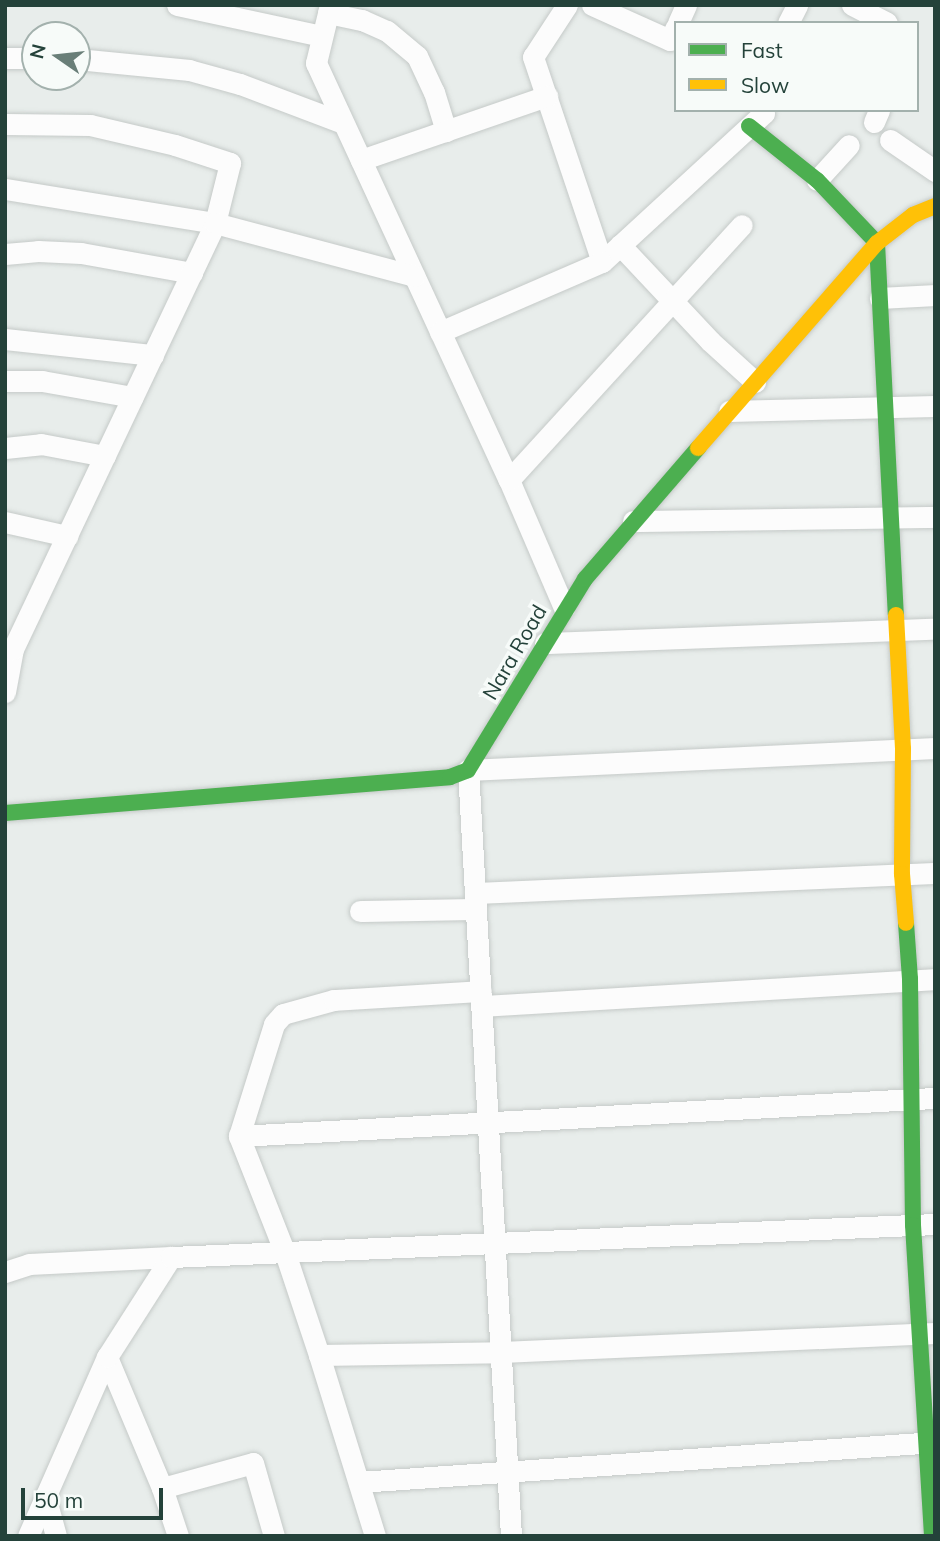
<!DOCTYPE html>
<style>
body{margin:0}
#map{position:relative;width:940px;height:1541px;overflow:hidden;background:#e8edeb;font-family:Mulish,sans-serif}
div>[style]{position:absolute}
.roads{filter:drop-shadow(0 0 2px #c5cac8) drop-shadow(0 0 2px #c5cac8)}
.street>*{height:21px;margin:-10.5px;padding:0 10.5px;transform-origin:10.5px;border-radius:10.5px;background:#fcfcfc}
.fast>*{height:16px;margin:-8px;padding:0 8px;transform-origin:8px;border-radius:8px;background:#4caf50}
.slow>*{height:16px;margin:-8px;padding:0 8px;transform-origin:8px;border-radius:8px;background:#ffc107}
span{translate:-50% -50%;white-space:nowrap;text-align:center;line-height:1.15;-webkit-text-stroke:7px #f7fbf9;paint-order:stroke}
.street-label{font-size:21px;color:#24423a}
.frame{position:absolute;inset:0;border:7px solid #24423a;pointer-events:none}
.legend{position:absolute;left:674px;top:21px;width:245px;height:91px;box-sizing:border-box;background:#f7fbf9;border:2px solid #a3b1ad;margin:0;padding:9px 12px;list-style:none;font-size:21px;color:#24423a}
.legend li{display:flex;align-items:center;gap:14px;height:35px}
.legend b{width:35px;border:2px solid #a3b1ad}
.north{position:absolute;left:21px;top:21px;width:70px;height:70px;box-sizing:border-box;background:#f7fbf9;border:2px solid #a3b1ad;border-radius:50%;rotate:284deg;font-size:19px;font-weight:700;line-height:28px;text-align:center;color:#24423a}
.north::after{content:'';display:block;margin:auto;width:24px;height:32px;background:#697e78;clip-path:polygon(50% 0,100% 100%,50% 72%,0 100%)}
.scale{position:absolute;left:21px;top:1488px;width:142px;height:32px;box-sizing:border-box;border:4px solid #24423a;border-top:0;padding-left:9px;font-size:21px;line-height:24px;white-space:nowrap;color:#24423a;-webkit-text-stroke:5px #f7fbf9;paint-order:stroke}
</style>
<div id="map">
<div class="roads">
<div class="street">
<i style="left:177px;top:5px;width:148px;rotate:12.1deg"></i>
<i style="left:330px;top:5px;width:60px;rotate:103.6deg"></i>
<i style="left:316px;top:63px;width:459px;rotate:65.2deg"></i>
<i style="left:509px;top:480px;width:139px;rotate:66.7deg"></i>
<i style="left:567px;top:5px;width:62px;rotate:123.2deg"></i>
<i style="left:533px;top:57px;width:216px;rotate:71.4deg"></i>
<i style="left:602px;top:262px;width:220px;rotate:-42.6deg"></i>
<i style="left:764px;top:113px;width:4px;rotate:-135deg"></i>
<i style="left:592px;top:5px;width:85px;rotate:24.2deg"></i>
<i style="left:670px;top:40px;width:14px;rotate:-65deg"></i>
<i style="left:852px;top:5px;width:39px;rotate:27deg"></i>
<i style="left:328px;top:13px;width:35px;rotate:12deg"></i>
<i style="left:362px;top:20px;width:27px;rotate:24deg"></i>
<i style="left:387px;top:31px;width:39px;rotate:40deg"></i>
<i style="left:417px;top:56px;width:40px;rotate:65deg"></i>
<i style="left:434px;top:92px;width:41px;rotate:72.9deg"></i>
<i style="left:678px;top:23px;width:20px;rotate:-66deg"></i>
<i style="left:788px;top:23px;width:20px;rotate:-63deg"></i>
<i style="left:5px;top:58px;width:30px"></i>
<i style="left:77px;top:59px;width:113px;rotate:5.6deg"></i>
<i style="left:189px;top:70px;width:53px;rotate:15.4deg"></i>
<i style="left:240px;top:84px;width:110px;rotate:20.7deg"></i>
<i style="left:874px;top:122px;width:13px;rotate:-67deg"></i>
<i style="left:5px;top:124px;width:85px;rotate:0.7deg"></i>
<i style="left:90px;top:125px;width:87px;rotate:13.2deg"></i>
<i style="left:175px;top:145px;width:58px;rotate:18.1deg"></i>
<i style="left:230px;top:163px;width:62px;rotate:104deg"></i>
<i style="left:215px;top:223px;width:213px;rotate:-170.8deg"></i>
<i style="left:890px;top:140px;width:55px;rotate:34.6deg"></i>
<i style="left:361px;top:160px;width:197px;rotate:-19deg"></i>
<i style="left:817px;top:180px;width:47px;rotate:-47.6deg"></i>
<i style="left:620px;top:245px;width:132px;rotate:46.8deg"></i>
<i style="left:710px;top:341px;width:61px;rotate:42.3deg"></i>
<i style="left:5px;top:254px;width:33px;rotate:-5deg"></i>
<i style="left:38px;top:251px;width:43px;rotate:2.7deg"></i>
<i style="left:81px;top:253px;width:113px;rotate:10.2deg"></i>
<i style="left:880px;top:298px;width:55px;rotate:-3.1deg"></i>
<i style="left:440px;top:332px;width:176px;rotate:-23.4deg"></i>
<i style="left:5px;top:339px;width:149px;rotate:6.2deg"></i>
<i style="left:5px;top:381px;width:37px"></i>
<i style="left:42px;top:381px;width:92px;rotate:10deg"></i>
<i style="left:729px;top:411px;width:206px;rotate:-1.4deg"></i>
<i style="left:5px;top:448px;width:36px;rotate:-6deg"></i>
<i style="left:41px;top:444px;width:65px;rotate:10.6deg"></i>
<i style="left:509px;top:480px;width:345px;rotate:-47.6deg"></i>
<i style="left:633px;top:521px;width:302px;rotate:-0.8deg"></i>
<i style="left:5px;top:522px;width:64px;rotate:12.7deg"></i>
<i style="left:545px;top:643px;width:390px;rotate:-2.1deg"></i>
<i style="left:5px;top:692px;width:44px;rotate:-79.5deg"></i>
<i style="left:13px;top:649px;width:471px;rotate:-64.6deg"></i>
<i style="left:215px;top:223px;width:206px;rotate:14.9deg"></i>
<i style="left:475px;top:893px;width:460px;rotate:-2.5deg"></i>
<i style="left:360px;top:911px;width:116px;rotate:-1deg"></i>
<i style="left:482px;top:1006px;width:454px;rotate:-3.4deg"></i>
<i style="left:239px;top:1136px;width:117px;rotate:-72.6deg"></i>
<i style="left:274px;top:1024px;width:13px;rotate:-48deg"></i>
<i style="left:283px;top:1014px;width:53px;rotate:-15.4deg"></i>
<i style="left:334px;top:1000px;width:147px;rotate:-3.5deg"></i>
<i style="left:5px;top:1272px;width:25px;rotate:-18deg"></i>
<i style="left:29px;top:1264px;width:142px;rotate:-2.8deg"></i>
<i style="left:319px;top:1355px;width:108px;rotate:-108.4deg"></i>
<i style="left:285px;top:1253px;width:126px;rotate:-111.5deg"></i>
<i style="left:239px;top:1136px;width:697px;rotate:-3.13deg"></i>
<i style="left:359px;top:1482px;width:577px;rotate:-3.97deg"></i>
<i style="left:162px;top:1488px;width:94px;rotate:-15.4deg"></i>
<i style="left:253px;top:1463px;width:76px;rotate:74deg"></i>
<i style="left:45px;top:1496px;width:41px;rotate:74.6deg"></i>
<i style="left:28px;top:1536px;width:196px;rotate:-66.2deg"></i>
<i style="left:178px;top:1536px;width:51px;rotate:-108.4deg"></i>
<i style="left:162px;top:1488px;width:142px;rotate:-112.8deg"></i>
<i style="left:107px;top:1357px;width:119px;rotate:-57.4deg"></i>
<i style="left:171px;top:1257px;width:765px;rotate:-2.47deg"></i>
<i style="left:375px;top:1536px;width:189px;rotate:-107.2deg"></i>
<i style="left:319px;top:1355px;width:182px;rotate:-0.9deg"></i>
<i style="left:501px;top:1352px;width:434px;rotate:-2.5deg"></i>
<i style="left:511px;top:1536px;width:767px;rotate:-93.21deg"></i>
<i style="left:468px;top:770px;width:468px;rotate:-2.7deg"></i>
</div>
<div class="fast">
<i style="left:749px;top:126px;width:87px;rotate:38.5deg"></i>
<i style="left:817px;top:180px;width:87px;rotate:46.4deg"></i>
<i style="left:877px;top:243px;width:372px;rotate:87.1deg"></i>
<i style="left:5px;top:813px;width:446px;rotate:-4.6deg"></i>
<i style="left:450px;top:777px;width:19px;rotate:-21deg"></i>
<i style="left:468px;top:770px;width:224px;rotate:-58.5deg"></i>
<i style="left:585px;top:579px;width:173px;rotate:-49.2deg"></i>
<i style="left:906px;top:923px;width:56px;rotate:85.9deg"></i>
<i style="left:910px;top:979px;width:246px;rotate:89.3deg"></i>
<i style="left:913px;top:1225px;width:312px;rotate:86.5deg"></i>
</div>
<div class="slow">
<i style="left:698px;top:448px;width:272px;rotate:-48.9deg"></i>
<i style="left:877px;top:243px;width:46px;rotate:-37.9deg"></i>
<i style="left:913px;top:215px;width:24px;rotate:-22deg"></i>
<i style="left:896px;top:615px;width:134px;rotate:87deg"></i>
<i style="left:903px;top:749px;width:125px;rotate:90.5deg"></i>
<i style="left:902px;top:874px;width:49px;rotate:85.3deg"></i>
</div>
</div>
<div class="street-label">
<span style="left:514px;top:652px;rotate:-60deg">Nara Road</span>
</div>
<div class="frame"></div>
<ul class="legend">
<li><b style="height:9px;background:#4caf50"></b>Fast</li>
<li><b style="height:9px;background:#ffc107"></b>Slow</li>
</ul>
<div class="north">N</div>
<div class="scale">50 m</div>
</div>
